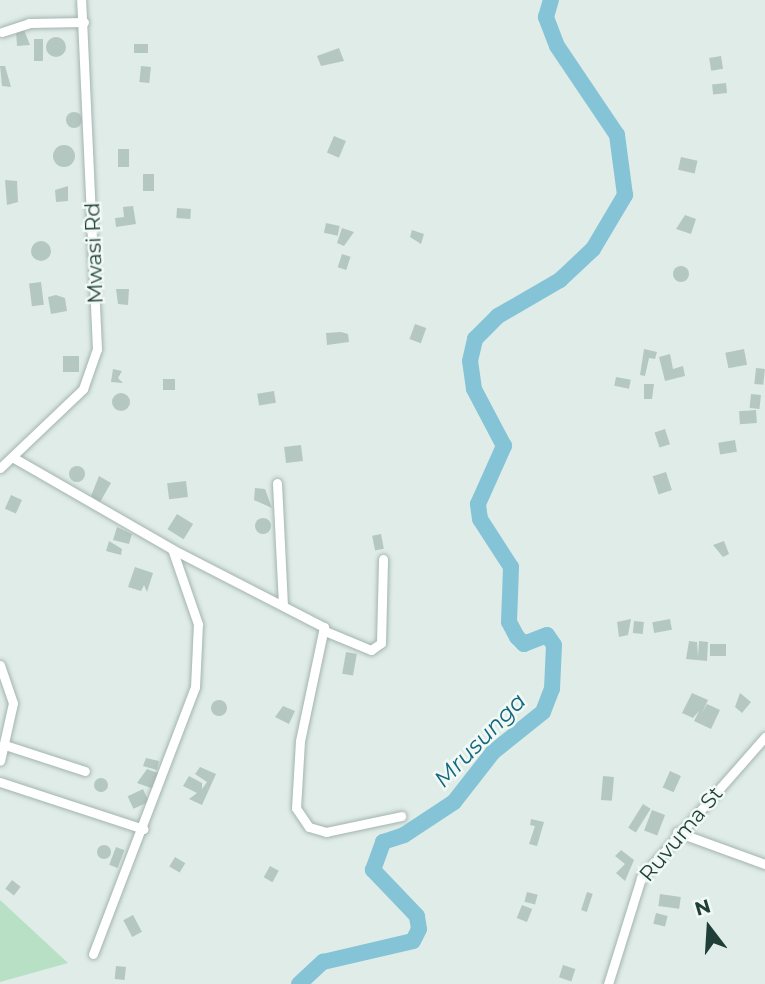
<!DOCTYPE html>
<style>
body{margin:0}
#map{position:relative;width:765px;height:984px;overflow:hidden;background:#e0ece8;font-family:Montserrat,sans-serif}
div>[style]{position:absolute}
.green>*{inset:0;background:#b7e0c5}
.river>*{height:16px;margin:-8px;padding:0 8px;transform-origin:8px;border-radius:8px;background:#84c4d6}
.building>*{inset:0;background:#b5c7c1;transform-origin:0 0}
.round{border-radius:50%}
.roads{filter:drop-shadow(0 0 2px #a2b4b0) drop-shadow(0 0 2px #a2b4b0)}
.minor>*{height:9px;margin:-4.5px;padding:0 4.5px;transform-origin:4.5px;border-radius:4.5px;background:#fff}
span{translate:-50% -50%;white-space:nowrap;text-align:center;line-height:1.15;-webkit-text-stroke:5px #f1f9f5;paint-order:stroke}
.street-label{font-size:21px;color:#1f3e38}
.water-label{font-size:23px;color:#15667f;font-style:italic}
.north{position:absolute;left:674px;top:893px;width:70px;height:70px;-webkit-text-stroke:5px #f1f9f5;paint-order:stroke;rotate:343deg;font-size:19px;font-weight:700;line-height:28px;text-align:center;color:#1f3e38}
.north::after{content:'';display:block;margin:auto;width:24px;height:32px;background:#1f3e38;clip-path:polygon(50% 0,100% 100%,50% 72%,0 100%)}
</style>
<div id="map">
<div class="green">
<i style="clip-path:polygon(0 900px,68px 963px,0 982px)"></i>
</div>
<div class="river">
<i style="left:299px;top:984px;width:33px;rotate:-43deg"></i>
<i style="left:323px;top:962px;width:92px;rotate:-13.1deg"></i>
<i style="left:413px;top:941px;width:13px;rotate:-63deg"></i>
<i style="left:419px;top:929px;width:13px;rotate:-99deg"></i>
<i style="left:417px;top:916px;width:64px;rotate:-133.7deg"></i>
<i style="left:373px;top:870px;width:30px;rotate:-70deg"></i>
<i style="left:383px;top:842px;width:22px;rotate:-18deg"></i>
<i style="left:404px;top:835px;width:60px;rotate:-33.4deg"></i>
<i style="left:454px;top:802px;width:63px;rotate:-52deg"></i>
<i style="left:493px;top:752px;width:64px;rotate:-38.7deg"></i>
<i style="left:543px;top:712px;width:25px;rotate:-69deg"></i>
<i style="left:552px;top:689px;width:44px;rotate:-87.4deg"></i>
<i style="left:554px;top:645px;width:12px;rotate:-125deg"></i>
<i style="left:547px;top:635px;width:25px;rotate:159deg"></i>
<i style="left:524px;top:644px;width:10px;rotate:-135deg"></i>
<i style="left:517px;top:637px;width:17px;rotate:-118deg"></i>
<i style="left:509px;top:622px;width:55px;rotate:-87.9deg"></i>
<i style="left:511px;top:567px;width:57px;rotate:-122.9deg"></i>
<i style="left:480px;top:519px;width:15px;rotate:-98deg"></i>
<i style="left:478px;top:504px;width:64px;rotate:-65.9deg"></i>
<i style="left:504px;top:446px;width:64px;rotate:-117.8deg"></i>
<i style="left:474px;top:389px;width:28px;rotate:-98deg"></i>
<i style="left:470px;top:361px;width:23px;rotate:-77deg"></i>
<i style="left:475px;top:339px;width:33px;rotate:-45deg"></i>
<i style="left:498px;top:316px;width:72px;rotate:-30.1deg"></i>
<i style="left:560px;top:280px;width:45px;rotate:-43.2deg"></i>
<i style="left:593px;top:249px;width:63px;rotate:-59.3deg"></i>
<i style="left:625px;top:195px;width:61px;rotate:-97.6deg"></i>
<i style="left:617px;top:135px;width:107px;rotate:-124deg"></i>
<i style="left:557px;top:46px;width:31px;rotate:-111deg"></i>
<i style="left:546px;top:17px;width:18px;rotate:-74deg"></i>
</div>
<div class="building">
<i style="clip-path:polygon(24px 30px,30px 45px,17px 46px,16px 31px)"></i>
<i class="round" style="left:46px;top:37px;width:20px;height:20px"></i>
<i style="left:34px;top:39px;width:9px;height:22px"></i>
<i style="left:134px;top:44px;width:14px;height:9px"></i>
<i style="clip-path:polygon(339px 48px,344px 61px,321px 66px,317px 56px)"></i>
<i style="left:721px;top:56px;width:13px;height:12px;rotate:81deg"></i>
<i style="clip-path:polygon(0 66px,5px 66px,11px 87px,2px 86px)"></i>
<i style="left:141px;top:66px;width:10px;height:16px;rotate:6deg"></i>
<i style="left:726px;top:83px;width:10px;height:14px;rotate:84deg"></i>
<i class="round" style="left:66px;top:112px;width:16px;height:16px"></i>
<i style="left:334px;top:136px;width:13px;height:18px;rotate:23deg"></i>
<i class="round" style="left:53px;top:145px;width:22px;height:22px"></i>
<i style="left:118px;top:149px;width:11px;height:18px"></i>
<i style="left:681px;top:157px;width:17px;height:13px;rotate:13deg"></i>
<i style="left:143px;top:174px;width:11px;height:17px"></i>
<i style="clip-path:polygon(5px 180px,17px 181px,18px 202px,7px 205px)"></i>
<i style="clip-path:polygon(68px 186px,68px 201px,56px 202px,55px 190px)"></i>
<i style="clip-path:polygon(133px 206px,136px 224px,116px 227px,115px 218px,124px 217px,123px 207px)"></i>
<i style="left:177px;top:208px;width:14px;height:10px;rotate:4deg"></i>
<i style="clip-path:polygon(685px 215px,696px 219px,691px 234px,676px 229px)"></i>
<i style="left:326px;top:223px;width:14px;height:10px;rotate:12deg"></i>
<i style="clip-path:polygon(342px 228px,354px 232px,344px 246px,337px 243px)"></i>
<i style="clip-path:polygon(412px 230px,424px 234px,421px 244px,410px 237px)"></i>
<i class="round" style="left:31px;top:241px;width:20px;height:20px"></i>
<i style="left:342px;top:254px;width:9px;height:14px;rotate:18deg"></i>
<i class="round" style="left:673px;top:266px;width:16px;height:16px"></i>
<i style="left:41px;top:282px;width:23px;height:12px;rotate:83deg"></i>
<i style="clip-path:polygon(116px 289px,129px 289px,128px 305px,118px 304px)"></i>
<i style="clip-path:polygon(56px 295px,65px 298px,67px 311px,51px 314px,48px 297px)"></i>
<i style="left:415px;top:324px;width:12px;height:16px;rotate:20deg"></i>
<i style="clip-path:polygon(341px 332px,348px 334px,349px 342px,327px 345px,326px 333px)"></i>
<i style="clip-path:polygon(644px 349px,657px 352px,655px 359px,649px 358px,645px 376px,640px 375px)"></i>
<i style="left:744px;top:349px;width:16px;height:19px;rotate:79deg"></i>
<i style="clip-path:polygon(670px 354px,673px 369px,683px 366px,685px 376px,665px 381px,659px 357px)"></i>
<i style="left:63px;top:356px;width:16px;height:16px"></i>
<i style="left:756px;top:368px;width:9px;height:16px;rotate:6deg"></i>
<i style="clip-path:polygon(113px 369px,122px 371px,118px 378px,123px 383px,111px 382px)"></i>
<i style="left:616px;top:377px;width:15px;height:9px;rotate:11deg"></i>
<i style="left:163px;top:379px;width:12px;height:11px"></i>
<i style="clip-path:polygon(644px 384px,654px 384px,652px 399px,644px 399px)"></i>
<i style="left:274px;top:391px;width:12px;height:17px;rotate:81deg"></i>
<i class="round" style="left:112px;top:393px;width:18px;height:18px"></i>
<i style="left:751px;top:394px;width:10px;height:14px;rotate:6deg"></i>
<i style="left:756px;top:410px;width:13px;height:17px;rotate:86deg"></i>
<i style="left:665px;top:429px;width:16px;height:11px;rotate:72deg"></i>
<i style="left:735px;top:440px;width:12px;height:17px;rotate:81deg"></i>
<i style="left:301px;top:445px;width:16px;height:17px;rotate:83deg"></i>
<i class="round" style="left:69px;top:466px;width:16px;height:16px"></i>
<i style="left:666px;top:472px;width:19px;height:14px;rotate:72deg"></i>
<i style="clip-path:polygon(99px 476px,111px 483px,100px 502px,91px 496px)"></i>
<i style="left:186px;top:481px;width:16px;height:19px;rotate:83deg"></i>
<i style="clip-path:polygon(255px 488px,265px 489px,272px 508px,254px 500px)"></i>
<i style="left:11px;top:495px;width:12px;height:15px;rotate:24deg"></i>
<i style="left:177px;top:514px;width:19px;height:18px;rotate:32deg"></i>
<i class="round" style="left:255px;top:518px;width:16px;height:16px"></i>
<i style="clip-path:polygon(117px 527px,132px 534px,129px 544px,113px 540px)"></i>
<i style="left:381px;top:534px;width:15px;height:9px;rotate:79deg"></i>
<i style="clip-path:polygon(109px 541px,122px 549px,121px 555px,106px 551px)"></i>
<i style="clip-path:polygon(724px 541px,729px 554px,723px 557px,713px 545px)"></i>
<i style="clip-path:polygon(135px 567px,153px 573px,147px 592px,144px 585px,141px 591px,128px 587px)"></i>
<i style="clip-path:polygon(631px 619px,628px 635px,619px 637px,617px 622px)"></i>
<i style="left:670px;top:619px;width:11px;height:18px;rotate:80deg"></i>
<i style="left:634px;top:621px;width:10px;height:12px;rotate:6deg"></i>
<i style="clip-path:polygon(689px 641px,697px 642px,698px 657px,699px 641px,708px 642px,707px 661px,686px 659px)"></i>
<i style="left:726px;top:644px;width:12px;height:16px;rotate:90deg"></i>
<i style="left:346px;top:652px;width:11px;height:22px;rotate:10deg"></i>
<i style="clip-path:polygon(692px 693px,708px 700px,702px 713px,707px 704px,720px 710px,711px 729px,694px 721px,699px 711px,693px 718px,682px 713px)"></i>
<i style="clip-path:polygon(740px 693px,751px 702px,742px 713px,735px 707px)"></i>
<i class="round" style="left:211px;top:700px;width:16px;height:16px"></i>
<i style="clip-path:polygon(283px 706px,295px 711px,289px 724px,275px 717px)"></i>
<i style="clip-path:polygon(146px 758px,159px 761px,157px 770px,143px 766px)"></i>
<i style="clip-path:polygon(200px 767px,216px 774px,202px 805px,189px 799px,197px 793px,183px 786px,189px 776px,202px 783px,202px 789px,207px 782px,195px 774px)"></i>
<i style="clip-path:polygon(147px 769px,160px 774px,154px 789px,137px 783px)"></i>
<i style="left:670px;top:771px;width:12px;height:18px;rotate:24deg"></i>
<i style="left:603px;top:776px;width:11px;height:24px;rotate:5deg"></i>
<i class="round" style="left:94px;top:778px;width:14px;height:14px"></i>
<i style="left:143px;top:789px;width:14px;height:17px;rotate:65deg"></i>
<i style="left:643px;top:804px;width:9px;height:28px;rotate:32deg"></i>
<i style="left:652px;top:810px;width:14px;height:22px;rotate:21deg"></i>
<i style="clip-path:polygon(531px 819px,544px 822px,537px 846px,529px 844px,535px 826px,530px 825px)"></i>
<i class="round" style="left:97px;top:845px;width:14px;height:14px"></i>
<i style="left:116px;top:847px;width:9px;height:19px;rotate:21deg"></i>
<i style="clip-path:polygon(621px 850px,634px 860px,625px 881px,616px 873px,625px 864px,615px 856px)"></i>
<i style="left:175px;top:857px;width:12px;height:11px;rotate:31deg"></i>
<i style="left:270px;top:866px;width:10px;height:13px;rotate:29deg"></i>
<i style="left:12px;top:880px;width:11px;height:11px;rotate:38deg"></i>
<i style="left:527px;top:892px;width:11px;height:10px;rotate:15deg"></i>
<i style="left:587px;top:892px;width:6px;height:19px;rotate:18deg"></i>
<i style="left:660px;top:894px;width:21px;height:12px;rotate:8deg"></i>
<i style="left:522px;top:905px;width:11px;height:14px;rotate:22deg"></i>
<i style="left:656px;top:913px;width:12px;height:11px;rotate:14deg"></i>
<i style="left:133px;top:915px;width:19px;height:11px;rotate:62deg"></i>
<i style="left:563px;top:965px;width:13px;height:13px;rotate:18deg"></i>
<i style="left:116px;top:966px;width:10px;height:13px;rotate:6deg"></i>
</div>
<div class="roads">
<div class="minor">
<i style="left:2px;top:32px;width:28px;rotate:-18deg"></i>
<i style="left:29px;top:23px;width:55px;rotate:-1deg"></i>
<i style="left:14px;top:458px;width:182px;rotate:29.9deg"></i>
<i style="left:172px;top:549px;width:171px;rotate:27.2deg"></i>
<i style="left:324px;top:627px;width:116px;rotate:101.9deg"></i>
<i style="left:300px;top:741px;width:67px;rotate:93.4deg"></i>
<i style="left:296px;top:808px;width:23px;rotate:56deg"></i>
<i style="left:309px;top:827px;width:18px;rotate:16deg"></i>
<i style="left:326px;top:832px;width:77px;rotate:-12deg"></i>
<i style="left:0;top:468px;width:115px;rotate:-43.6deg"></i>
<i style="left:83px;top:389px;width:42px;rotate:-70.7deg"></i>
<i style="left:97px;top:349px;width:349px;rotate:-92.6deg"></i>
<i style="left:277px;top:483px;width:122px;rotate:87.2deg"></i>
<i style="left:325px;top:631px;width:50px;rotate:22.4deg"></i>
<i style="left:371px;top:650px;width:12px;rotate:-35deg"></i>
<i style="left:381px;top:643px;width:84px;rotate:-88.6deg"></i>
<i style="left:0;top:665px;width:40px;rotate:71.1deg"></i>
<i style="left:13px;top:703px;width:59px;rotate:102.6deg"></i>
<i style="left:5px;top:745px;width:84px;rotate:18deg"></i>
<i style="left:0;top:782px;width:151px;rotate:18.1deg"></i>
<i style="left:677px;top:832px;width:94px;rotate:20deg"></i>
<i style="left:93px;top:954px;width:286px;rotate:-69.1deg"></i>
<i style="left:195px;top:687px;width:63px;rotate:-87.3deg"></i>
<i style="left:198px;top:624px;width:79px;rotate:-109.1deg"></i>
<i style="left:608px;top:984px;width:111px;rotate:-72.7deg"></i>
<i style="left:641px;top:878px;width:188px;rotate:-48.7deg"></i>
</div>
</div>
<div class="street-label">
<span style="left:94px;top:253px;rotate:-92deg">Mwasi Rd</span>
<span style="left:681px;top:834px;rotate:-50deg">Ruvuma St</span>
</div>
<div class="water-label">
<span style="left:480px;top:740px;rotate:-46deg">Mrusunga</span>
</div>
<div class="north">N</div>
</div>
